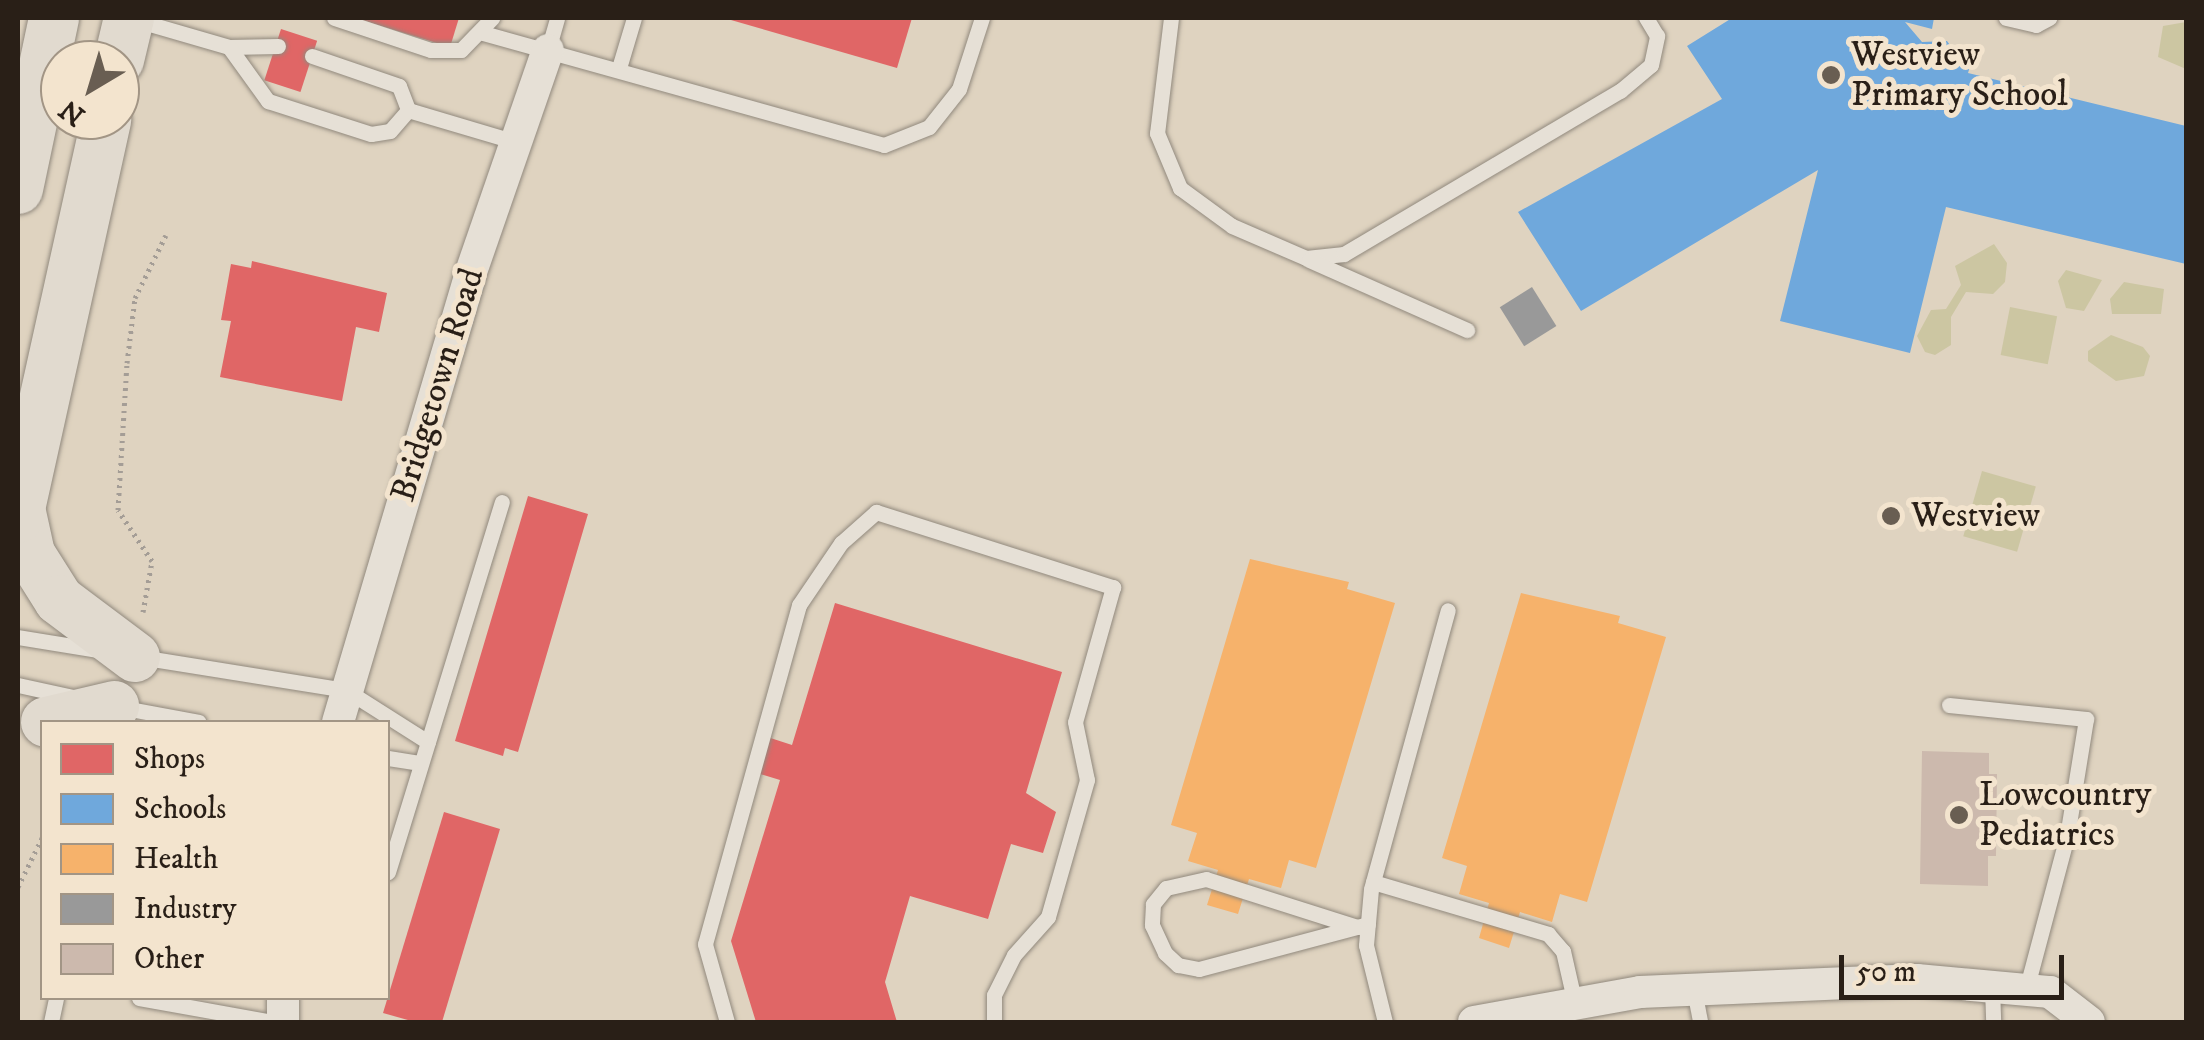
<!DOCTYPE html>
<style>
body{margin:0}
#map{position:relative;width:2204px;height:1040px;overflow:hidden;background:#dfd3c0;font-family:"IM FELL DW Pica",serif}
div>[style]{position:absolute}
.green>*{inset:0;background:#ccc6a2;transform-origin:0 0}
.shops>*{inset:0;background:#e06666;transform-origin:0 0}
.schools>*{inset:0;background:#6fa8dc}
.health>*{inset:0;background:#f6b26b}
.industry>*{inset:0;background:#999;transform-origin:0 0}
.building>*{inset:0;background:#ccb9ad}
.path>*{height:5px;margin-top:-2.5px;transform-origin:0;background:repeating-linear-gradient(90deg,#a49d96 0 2.5px,transparent 0 7.5px)}
.roads{filter:drop-shadow(0 0 2px #91897d) drop-shadow(0 0 2px #91897d)}
.service>*{height:15px;margin:-7.5px;padding:0 7.5px;transform-origin:7.5px;border-radius:7.5px;background:#e6e0d6}
.minor>*{height:32px;margin:-16px;padding:0 16px;transform-origin:16px;border-radius:16px;background:#e6e0d6}
.primary>*{height:50px;margin:-25px;padding:0 25px;transform-origin:25px;border-radius:25px;background:#e1dacf}
.dots>*{width:28px;height:28px;translate:-50% -50%;box-sizing:border-box;border:5px solid #f3e4ce;border-radius:50%}
span{translate:-50% -50%;white-space:nowrap;text-align:center;line-height:1.15;-webkit-text-stroke:10px #f3e4ce;paint-order:stroke}
.poi-label{font-size:35px;color:#291f17}
.left{translate:0 -50%;text-align:left}
.street-label{font-size:35px;color:#291f17}
.frame{position:absolute;inset:0;border:20px solid #291f17;pointer-events:none}
.legend{position:absolute;left:40px;top:720px;width:350px;height:280px;box-sizing:border-box;background:#f3e4ce;border:2px solid #a29585;margin:0;padding:12px 18px;list-style:none;font-size:30px;color:#291f17}
.legend li{display:flex;align-items:center;gap:20px;height:50px}
.legend b{width:50px;border:2px solid #a29585}
.north{position:absolute;left:40px;top:40px;width:100px;height:100px;box-sizing:border-box;background:#f3e4ce;border:2px solid #a29585;border-radius:50%;rotate:218deg;font-size:28px;font-weight:700;line-height:40px;text-align:center;color:#291f17}
.north::after{content:'';display:block;margin:auto;width:35px;height:45px;background:#695e52;clip-path:polygon(50% 0,100% 100%,50% 72%,0 100%)}
.scale{position:absolute;left:1839px;top:955px;width:225px;height:45px;box-sizing:border-box;border:5px solid #291f17;border-top:0;padding-left:12px;font-size:30px;line-height:35px;white-space:nowrap;color:#291f17;-webkit-text-stroke:8px #f3e4ce;paint-order:stroke}
</style>
<div id="map">
<div class="green">
<i style="clip-path:polygon(2186px 22px,2186px 69px,2158px 57px,2163px 26px)"></i>
<i style="clip-path:polygon(1994px 244px,2007px 263px,2005px 282px,1993px 294px,1966px 292px,1951px 317px,1951px 345px,1935px 355px,1925px 352px,1917px 336px,1931px 310px,1946px 309px,1961px 285px,1955px 266px)"></i>
<i style="clip-path:polygon(2066px 270px,2102px 280px,2084px 311px,2066px 308px,2058px 281px)"></i>
<i style="clip-path:polygon(2124px 282px,2164px 289px,2161px 314px,2112px 314px,2110px 299px)"></i>
<i style="left:2010px;top:307px;width:48px;height:49px;rotate:11deg"></i>
<i style="clip-path:polygon(2111px 335px,2143px 347px,2150px 356px,2144px 376px,2116px 381px,2088px 361px,2088px 351px)"></i>
<i style="left:1982px;top:471px;width:56px;height:68px;rotate:16deg"></i>
</div>
<div class="shops">
<i style="clip-path:polygon(355px 18px,459px 18px,450px 47px)"></i>
<i style="clip-path:polygon(724px 18px,912px 18px,897px 68px)"></i>
<i style="left:281px;top:29px;width:38px;height:54px;rotate:18deg"></i>
<i style="clip-path:polygon(252px 261px,387px 293px,379px 332px,356px 327px,342px 401px,220px 377px,231px 321px,221px 320px,231px 264px,251px 268px)"></i>
<i style="clip-path:polygon(528px 496px,588px 514px,518px 752px,505px 748px,503px 756px,455px 741px)"></i>
<i style="clip-path:polygon(835px 603px,1062px 672px,1026px 793px,1056px 812px,1043px 853px,1011px 844px,988px 919px,910px 896px,885px 982px,897px 1022px,756px 1022px,731px 941px,780px 780px,747px 770px,758px 734px,792px 745px)"></i>
<i style="clip-path:polygon(444px 812px,500px 829px,442px 1022px,415px 1022px,383px 1013px)"></i>
</div>
<div class="schools">
<i style="clip-path:polygon(1732px 18px,1934px 18px,1932px 29px,1905px 22px,1922px 42px,1947px 41px,1958px 56px,1962px 52px,1971px 63px,1968px 73px,2186px 126px,2186px 264px,1946px 207px,1910px 353px,1780px 321px,1818px 170px,1581px 311px,1518px 212px,1722px 99px,1687px 46px)"></i>
</div>
<div class="health">
<i style="clip-path:polygon(1250px 559px,1349px 582px,1347px 589px,1395px 603px,1316px 868px,1289px 860px,1281px 888px,1249px 879px,1238px 914px,1207px 905px,1218px 870px,1188px 861px,1197px 833px,1171px 825px)"></i>
<i style="clip-path:polygon(1521px 593px,1620px 616px,1618px 623px,1666px 637px,1587px 902px,1560px 894px,1552px 922px,1520px 912px,1509px 948px,1479px 938px,1489px 903px,1459px 894px,1467px 866px,1442px 858px)"></i>
</div>
<div class="industry">
<i style="left:1532px;top:287px;width:46px;height:38px;rotate:58deg"></i>
</div>
<div class="building">
<i style="clip-path:polygon(1922px 751px,1989px 753px,1989px 774px,1997px 774px,1996px 856px,1988px 856px,1988px 886px,1920px 884px)"></i>
</div>
<div class="path">
<i style="left:143px;top:612px;width:52px;rotate:-80deg"></i>
<i style="left:152px;top:561px;width:61px;rotate:-123.7deg"></i>
<i style="left:118px;top:510px;width:147px;rotate:-86.5deg"></i>
<i style="left:127px;top:363px;width:65px;rotate:-83deg"></i>
<i style="left:135px;top:298px;width:70px;rotate:-63.8deg"></i>
<i style="left:18px;top:887px;width:55px;rotate:-63.9deg"></i>
</div>
<div class="roads">
<div class="service">
<i style="left:334px;top:18px;width:102px;rotate:18.3deg"></i>
<i style="left:431px;top:50px;width:30px"></i>
<i style="left:461px;top:50px;width:45px;rotate:-45.9deg"></i>
<i style="left:1171px;top:18px;width:116px;rotate:96.9deg"></i>
<i style="left:1157px;top:133px;width:60px;rotate:67.3deg"></i>
<i style="left:1180px;top:188px;width:64px;rotate:36.2deg"></i>
<i style="left:1232px;top:226px;width:81px;rotate:23.4deg"></i>
<i style="left:1306px;top:258px;width:38px;rotate:-6deg"></i>
<i style="left:1344px;top:254px;width:321px;rotate:-30.6deg"></i>
<i style="left:1620px;top:91px;width:40px;rotate:-40deg"></i>
<i style="left:1651px;top:65px;width:30px;rotate:-78deg"></i>
<i style="left:1657px;top:36px;width:21px;rotate:-121deg"></i>
<i style="left:2006px;top:18px;width:31px;rotate:13deg"></i>
<i style="left:2036px;top:25px;width:15px;rotate:-28deg"></i>
<i style="left:136px;top:20px;width:97px;rotate:16.2deg"></i>
<i style="left:229px;top:47px;width:49px;rotate:-1.2deg"></i>
<i style="left:483px;top:33px;width:416px;rotate:15.6deg"></i>
<i style="left:884px;top:145px;width:48px;rotate:-21.8deg"></i>
<i style="left:929px;top:127px;width:48px;rotate:-51.7deg"></i>
<i style="left:959px;top:89px;width:75px;rotate:-72.1deg"></i>
<i style="left:229px;top:47px;width:67px;rotate:54.2deg"></i>
<i style="left:268px;top:101px;width:108px;rotate:17.8deg"></i>
<i style="left:371px;top:134px;width:19px;rotate:-9deg"></i>
<i style="left:390px;top:131px;width:28px;rotate:-49deg"></i>
<i style="left:548px;top:50px;width:33px;rotate:-74deg"></i>
<i style="left:312px;top:56px;width:92px;rotate:19deg"></i>
<i style="left:399px;top:86px;width:26px;rotate:69deg"></i>
<i style="left:619px;top:68px;width:52px;rotate:-73.3deg"></i>
<i style="left:408px;top:110px;width:113px;rotate:16.5deg"></i>
<i style="left:1309px;top:260px;width:173px;rotate:23.9deg"></i>
<i style="left:18px;top:637px;width:80px;rotate:9.3deg"></i>
<i style="left:140px;top:657px;width:209px;rotate:9.1deg"></i>
<i style="left:346px;top:690px;width:97px;rotate:32.4deg"></i>
<i style="left:18px;top:685px;width:60px;rotate:12.4deg"></i>
<i style="left:1949px;top:705px;width:138px;rotate:5.8deg"></i>
<i style="left:2086px;top:719px;width:119px;rotate:99.2deg"></i>
<i style="left:2067px;top:836px;width:159px;rotate:104.9deg"></i>
<i style="left:119px;top:707px;width:81px;rotate:10.6deg"></i>
<i style="left:388px;top:758px;width:33px;rotate:9deg"></i>
<i style="left:388px;top:872px;width:387px;rotate:-72.9deg"></i>
<i style="left:1373px;top:882px;width:183px;rotate:16.5deg"></i>
<i style="left:1548px;top:934px;width:23px;rotate:49deg"></i>
<i style="left:1563px;top:951px;width:54px;rotate:77.2deg"></i>
<i style="left:1357px;top:927px;width:158px;rotate:-162.4deg"></i>
<i style="left:1206px;top:879px;width:41px;rotate:167.3deg"></i>
<i style="left:1166px;top:888px;width:21px;rotate:129deg"></i>
<i style="left:1153px;top:904px;width:21px;rotate:93deg"></i>
<i style="left:1152px;top:925px;width:31px;rotate:65deg"></i>
<i style="left:1165px;top:953px;width:18px;rotate:43deg"></i>
<i style="left:1178px;top:965px;width:21px;rotate:11deg"></i>
<i style="left:1199px;top:969px;width:175px;rotate:-14.9deg"></i>
<i style="left:1992px;top:987px;width:35px;rotate:88deg"></i>
<i style="left:1694px;top:990px;width:33px;rotate:79deg"></i>
<i style="left:139px;top:998px;width:135px;rotate:10.2deg"></i>
<i style="left:51px;top:1022px;width:25px;rotate:-78deg"></i>
<i style="left:727px;top:1022px;width:81px;rotate:-105.8deg"></i>
<i style="left:705px;top:944px;width:352px;rotate:-74.5deg"></i>
<i style="left:799px;top:605px;width:75px;rotate:-55.9deg"></i>
<i style="left:841px;top:543px;width:47px;rotate:-41.5deg"></i>
<i style="left:876px;top:512px;width:249px;rotate:17.6deg"></i>
<i style="left:1113px;top:587px;width:140px;rotate:105.7deg"></i>
<i style="left:1075px;top:722px;width:59px;rotate:78.3deg"></i>
<i style="left:1087px;top:780px;width:142px;rotate:105.9deg"></i>
<i style="left:1048px;top:917px;width:51px;rotate:131.8deg"></i>
<i style="left:1014px;top:955px;width:45px;rotate:116.6deg"></i>
<i style="left:994px;top:995px;width:27px;rotate:90deg"></i>
<i style="left:1385px;top:1022px;width:79px;rotate:-103.9deg"></i>
<i style="left:1366px;top:945px;width:56px;rotate:-84.9deg"></i>
<i style="left:1371px;top:889px;width:289px;rotate:-74.6deg"></i>
</div>
<div class="minor">
<i style="left:338px;top:722px;width:466px;rotate:-73.5deg"></i>
<i style="left:470px;top:275px;width:238px;rotate:-70.9deg"></i>
<i style="left:283px;top:1022px;width:24px;rotate:-90deg"></i>
<i style="left:1474px;top:1022px;width:169px;rotate:-10.2deg"></i>
<i style="left:1640px;top:992px;width:277px;rotate:-2.5deg"></i>
<i style="left:1917px;top:980px;width:134px;rotate:5.2deg"></i>
<i style="left:2050px;top:992px;width:49px;rotate:37.6deg"></i>
</div>
<div class="primary">
<i style="left:119px;top:60px;width:43px;rotate:-76.6deg"></i>
<i style="left:18px;top:189px;width:175px;rotate:-78.1deg"></i>
<i style="left:20px;top:508px;width:47px;rotate:77.7deg"></i>
<i style="left:30px;top:554px;width:54px;rotate:57.8deg"></i>
<i style="left:59px;top:600px;width:95px;rotate:36.9deg"></i>
<i style="left:18px;top:518px;width:408px;rotate:-77.5deg"></i>
<i style="left:46px;top:722px;width:70px;rotate:-13.2deg"></i>
</div>
</div>
<div class="dots">
<i style="left:1831px;top:75px;background:#695e52"></i>
<i style="left:1891px;top:516px;background:#695e52"></i>
<i style="left:1959px;top:815px;background:#695e52"></i>
</div>
<div class="poi-label">
<span class="left" style="left:1851px;top:75px">Westview<br>Primary School</span>
<span class="left" style="left:1911px;top:516px">Westview</span>
<span class="left" style="left:1979px;top:815px">Lowcountry<br>Pediatrics</span>
</div>
<div class="street-label">
<span style="left:438px;top:385px;rotate:-73deg">Bridgetown Road</span>
</div>
<div class="frame"></div>
<ul class="legend">
<li><b style="height:28px;background:#e06666"></b>Shops</li>
<li><b style="height:28px;background:#6fa8dc"></b>Schools</li>
<li><b style="height:28px;background:#f6b26b"></b>Health</li>
<li><b style="height:28px;background:#999"></b>Industry</li>
<li><b style="height:28px;background:#ccb9ad"></b>Other</li>
</ul>
<div class="north">N</div>
<div class="scale">50 m</div>
</div>
